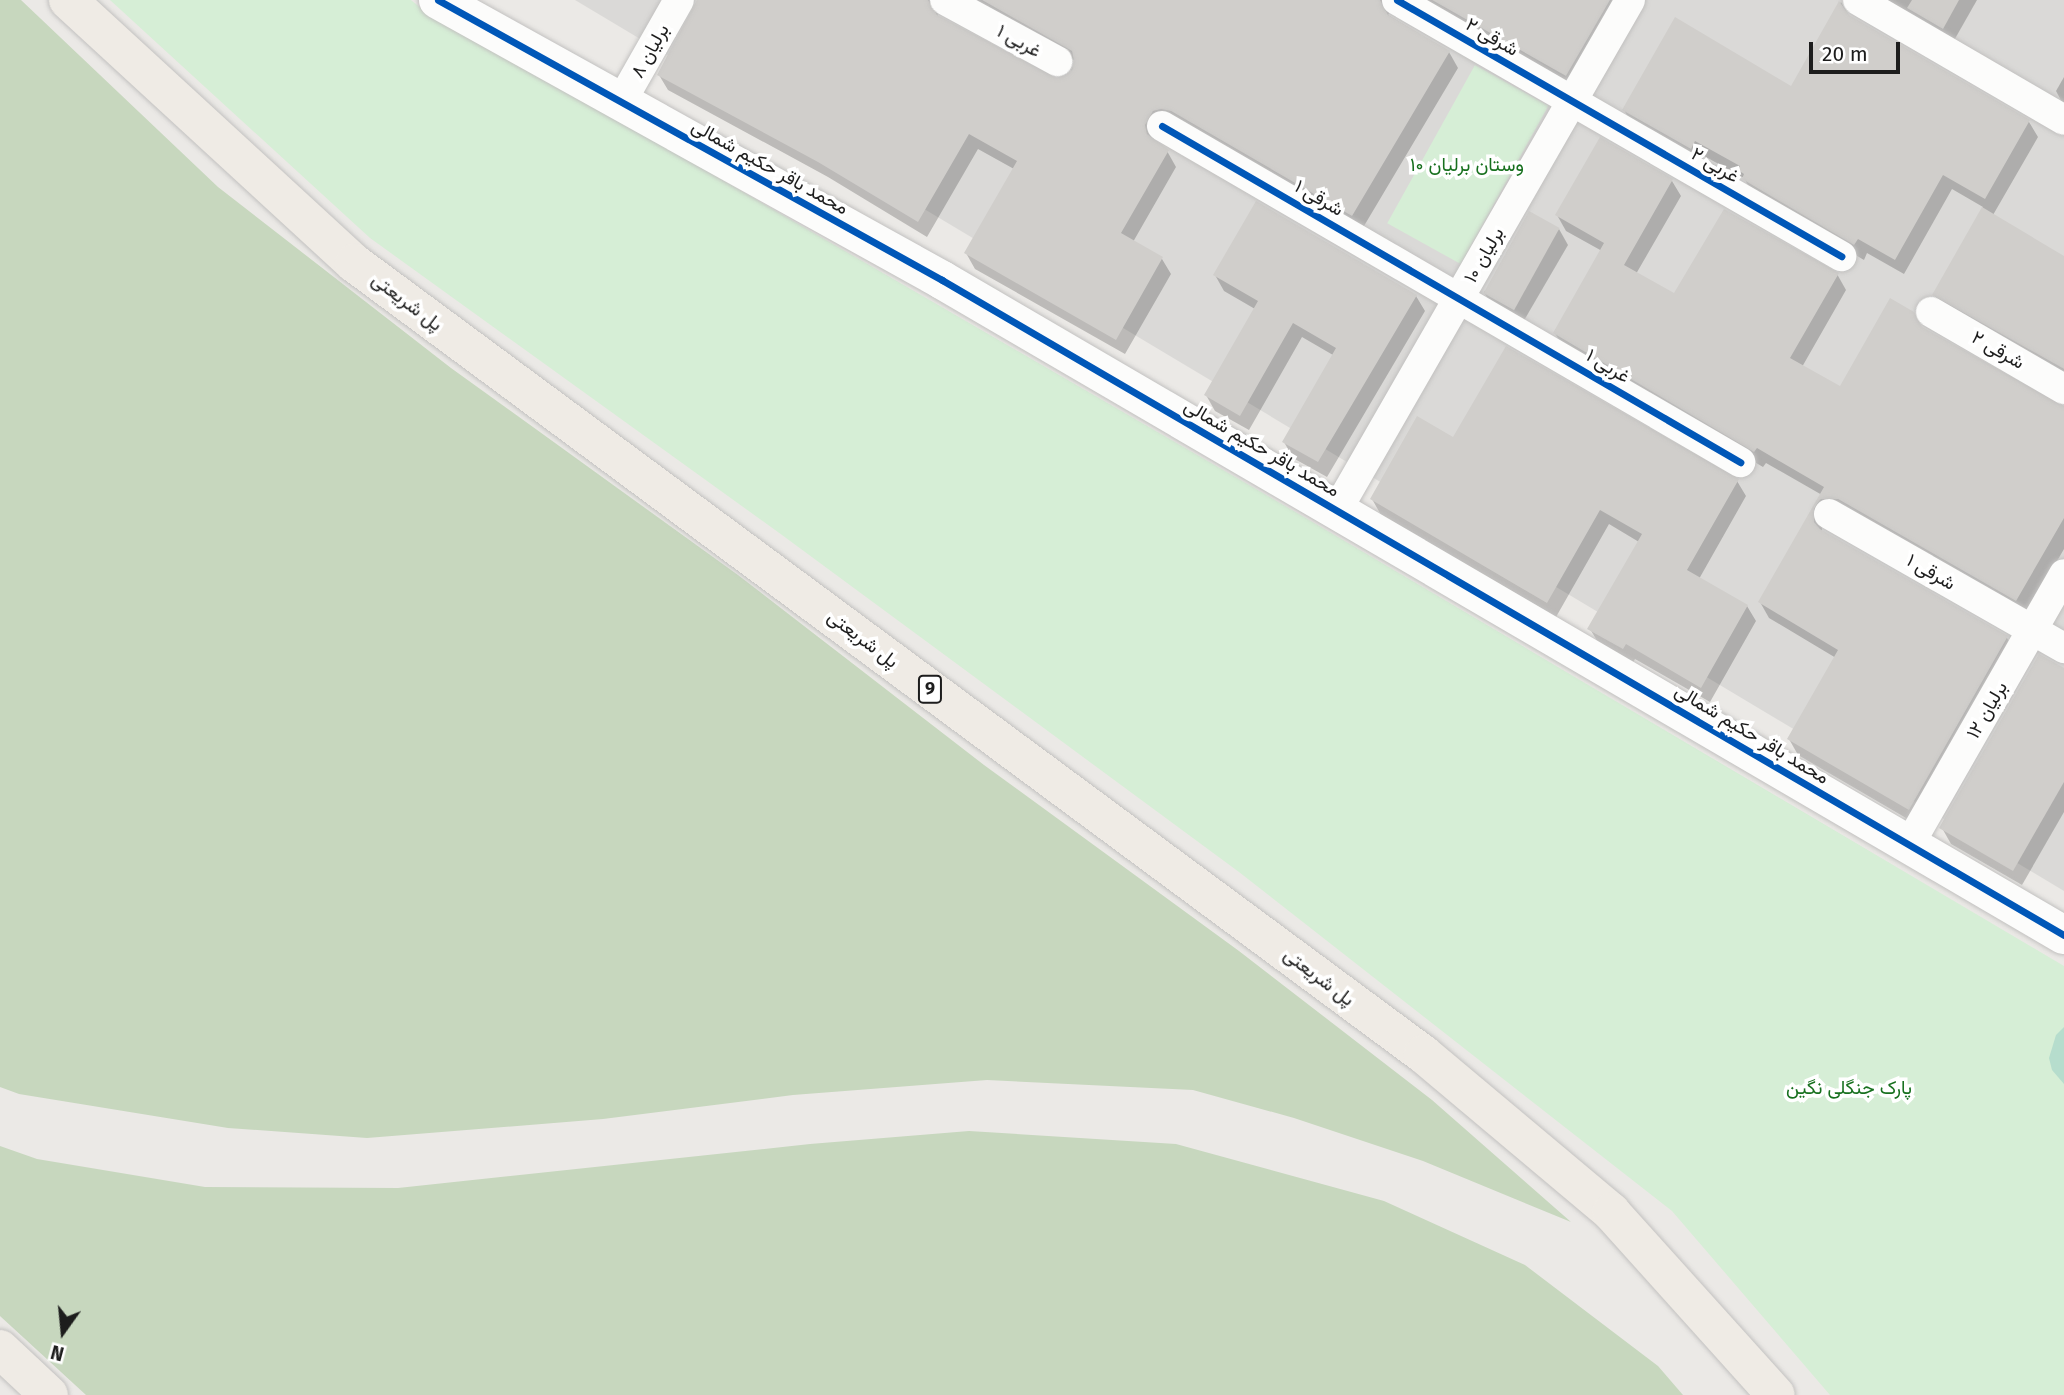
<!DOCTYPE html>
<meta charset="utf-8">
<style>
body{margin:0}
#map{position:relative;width:2064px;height:1395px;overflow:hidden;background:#ebe9e6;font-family:"Fira Sans",Vazirmatn,sans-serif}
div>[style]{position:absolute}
.residential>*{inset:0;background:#dad9d7}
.forest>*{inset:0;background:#c7d7be}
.park>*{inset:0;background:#d6eed6;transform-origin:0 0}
.pitch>*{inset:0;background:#b6ddcd}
.shadow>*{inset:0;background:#0003}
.building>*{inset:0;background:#d0cecb;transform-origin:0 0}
.roads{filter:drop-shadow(0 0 2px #c2c1c0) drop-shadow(0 0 2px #c2c1c0)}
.minor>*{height:30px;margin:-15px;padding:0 15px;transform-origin:15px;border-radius:15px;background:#fcfcfb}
.tertiary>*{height:38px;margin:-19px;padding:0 19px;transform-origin:19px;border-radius:19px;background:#fcfcfb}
.primary>*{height:38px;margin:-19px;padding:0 19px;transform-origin:19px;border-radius:19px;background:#efebe5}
.cycleway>*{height:7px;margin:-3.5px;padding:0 3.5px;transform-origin:3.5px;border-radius:3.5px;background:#0057b8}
span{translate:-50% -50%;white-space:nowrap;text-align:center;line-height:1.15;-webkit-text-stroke:7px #fff;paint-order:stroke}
.shield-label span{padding:2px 5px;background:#fff;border:2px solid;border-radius:5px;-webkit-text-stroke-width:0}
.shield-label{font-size:18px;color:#1d1d1d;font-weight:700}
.street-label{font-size:19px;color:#1d1d1d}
.park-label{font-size:19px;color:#17701e}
.north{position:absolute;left:28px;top:1297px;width:70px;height:70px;-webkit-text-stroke:5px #fff;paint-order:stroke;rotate:195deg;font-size:19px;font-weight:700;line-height:28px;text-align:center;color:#1d1d1d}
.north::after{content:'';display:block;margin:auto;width:24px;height:32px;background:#1d1d1d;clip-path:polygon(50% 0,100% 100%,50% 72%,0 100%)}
.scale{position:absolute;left:1809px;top:42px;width:91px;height:32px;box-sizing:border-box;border:4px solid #1d1d1d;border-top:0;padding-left:9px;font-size:21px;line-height:24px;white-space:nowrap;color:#1d1d1d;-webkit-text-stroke:5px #fff;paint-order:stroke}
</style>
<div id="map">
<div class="residential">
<i style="clip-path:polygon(575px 0,2064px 0,2064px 891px)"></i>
</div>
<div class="forest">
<i style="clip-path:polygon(0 0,21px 0,218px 187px,451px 368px,738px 575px,984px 765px,1239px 951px,1432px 1100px,1571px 1222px,1423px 1161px,1294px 1118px,1193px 1090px,987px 1080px,793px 1095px,603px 1119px,367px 1138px,228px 1128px,19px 1094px,0 1087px)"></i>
<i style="clip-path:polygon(969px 1131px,1176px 1144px,1384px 1201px,1525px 1265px,1658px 1366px,1683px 1395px,86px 1395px,0 1316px,0 1146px,37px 1159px,205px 1187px,398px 1188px,810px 1144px)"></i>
</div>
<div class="park">
<i style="clip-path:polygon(110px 0,411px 0,434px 19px,662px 145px,1299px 514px,2064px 966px,2064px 1395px,1830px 1395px,1672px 1211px,1239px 872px,782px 535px,370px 238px)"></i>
<i style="left:1475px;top:65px;width:84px;height:181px;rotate:29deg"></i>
</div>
<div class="pitch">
<i style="clip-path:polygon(2064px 1027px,2064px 1084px,2052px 1070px,2049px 1058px,2056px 1035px)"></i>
</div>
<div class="shadow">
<i style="clip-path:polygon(699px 0,945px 0,937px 8px,938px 18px,1048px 78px,1067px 78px,1076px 61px,964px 0,1398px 0,1388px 15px,1449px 52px,1458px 68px,1361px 231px,1161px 127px,1153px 141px,1167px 151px,1176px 167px,1133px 242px,1162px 259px,1171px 274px,1125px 354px,975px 269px,966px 253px,1014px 169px,978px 149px,927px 237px,828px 177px,668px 90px,659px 75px)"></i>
<i style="clip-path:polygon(1416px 0,1635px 0,1575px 91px)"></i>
<i style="clip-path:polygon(1877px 0,1977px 0,1952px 44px)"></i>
<i style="clip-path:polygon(1841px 2px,1849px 16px,2029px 122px,2038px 137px,1993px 215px,2064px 258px,2064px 378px,1943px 310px,1934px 295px,1983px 207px,1952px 189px,1904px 274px,1867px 253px,1864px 260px,1753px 194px,1744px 178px,1704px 156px,1700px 164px,1633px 125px,1624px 110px,1792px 88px)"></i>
<i style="clip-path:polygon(2064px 77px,2064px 106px,2056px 91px)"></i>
<i style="clip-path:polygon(1672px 181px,1681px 196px,1636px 274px,1675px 295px,1837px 274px,1846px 290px,1802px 367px,1840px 388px,1921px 329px,2064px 408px,2064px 549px,2026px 615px,1822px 522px,1822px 532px,2007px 638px,2016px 653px,1918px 825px,1798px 755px,1789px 739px,1836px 658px,1769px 618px,1760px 602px,1822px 495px,1766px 463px,1763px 467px,1564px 349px,1555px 333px,1602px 251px,1566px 231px,1557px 215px)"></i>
<i style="clip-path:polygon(1559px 229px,1568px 245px,1522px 324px,1493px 308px,1484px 292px)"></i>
<i style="clip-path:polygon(1215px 275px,1416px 296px,1425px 311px,1327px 477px,1293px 458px,1284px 442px,1333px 355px,1302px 337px,1249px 430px,1215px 411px,1206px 395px,1255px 309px,1224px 291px)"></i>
<i style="clip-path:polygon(1454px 440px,1737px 481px,1746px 496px,1699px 579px,1747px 606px,1756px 621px,1710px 702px,1635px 659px,1632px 664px,1599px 644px,1590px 629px,1639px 542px,1609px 524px,1556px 617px,1381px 515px,1372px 499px)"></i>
<i style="clip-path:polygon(2064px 670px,2064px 812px,2022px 885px,1951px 844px,1942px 828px)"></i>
</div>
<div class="building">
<i style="clip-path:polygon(697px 0,928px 0,937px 15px,1057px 78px,1072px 70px,1074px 61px,1072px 51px,982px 0,1380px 0,1388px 15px,1450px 51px,1352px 216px,1171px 111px,1161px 109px,1153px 111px,1145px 125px,1147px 134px,1169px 150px,1121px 233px,1163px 257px,1116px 340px,964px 253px,1017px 161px,969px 134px,918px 222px,818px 162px,657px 75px)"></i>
<i style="clip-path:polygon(1432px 0,1610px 0,1566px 76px)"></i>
<i style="clip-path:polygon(1912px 0,1959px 0,1943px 29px,1907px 8px)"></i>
<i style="clip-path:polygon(1839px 1px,1849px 15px,2030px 120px,1985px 199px,1943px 175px,1895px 260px,1858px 239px,1854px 245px,1742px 179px,1744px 174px,1738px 170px,1740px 166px,1695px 141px,1691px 149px,1622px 110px,1675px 17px,1791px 86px)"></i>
<i style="clip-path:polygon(1600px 137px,1673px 179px,1624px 265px,1674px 293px,1724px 209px,1839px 273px,1790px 358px,1840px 386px,1890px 298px,1914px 312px,1922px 327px,2064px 406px,2064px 518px,2016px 601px,1838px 499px,1821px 499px,1814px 506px,1814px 522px,1820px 529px,2008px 636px,1909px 810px,1787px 739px,1838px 650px,1758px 602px,1824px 487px,1757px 448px,1754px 452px,1553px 333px,1604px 243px,1555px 215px)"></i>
<i style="clip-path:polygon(1256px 201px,1417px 295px,1318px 462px,1282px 442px,1336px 348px,1293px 323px,1240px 416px,1204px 395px,1258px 301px,1213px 275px)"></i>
<i style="clip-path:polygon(1982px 207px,2064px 256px,2064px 369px,1932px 295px)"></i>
<i style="left:1529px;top:211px;width:35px;height:94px;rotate:29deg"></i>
<i style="clip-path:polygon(1506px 346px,1739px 479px,1687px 570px,1748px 605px,1701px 688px,1626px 644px,1623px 649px,1587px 629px,1642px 534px,1600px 510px,1547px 603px,1370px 499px,1417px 416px,1453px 437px)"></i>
<i style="clip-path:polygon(2039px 654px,2064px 668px,2064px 782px,2013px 871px,1939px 828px)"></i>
</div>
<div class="roads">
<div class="minor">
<i style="left:945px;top:0;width:128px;rotate:28.6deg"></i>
<i style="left:1397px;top:0;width:513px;rotate:29.97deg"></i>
<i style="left:1858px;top:0;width:238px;rotate:30.2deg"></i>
<i style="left:621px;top:102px;width:117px;rotate:-60.4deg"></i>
<i style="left:1162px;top:126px;width:669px;rotate:30.17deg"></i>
<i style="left:1931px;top:312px;width:154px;rotate:30.1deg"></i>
<i style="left:1337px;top:510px;width:588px;rotate:-60.12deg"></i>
<i style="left:1829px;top:514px;width:271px;rotate:29.7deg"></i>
<i style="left:1909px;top:845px;width:312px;rotate:-60.2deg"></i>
</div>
<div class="tertiary">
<i style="left:438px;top:0;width:577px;rotate:29.05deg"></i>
<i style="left:942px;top:280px;width:1299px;rotate:30.28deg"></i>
</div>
<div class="primary">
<i style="left:68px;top:0;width:389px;rotate:42.6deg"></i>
<i style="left:354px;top:263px;width:1330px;rotate:36.5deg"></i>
<i style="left:1423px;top:1054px;width:246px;rotate:40deg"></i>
<i style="left:1611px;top:1212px;width:246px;rotate:48deg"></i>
<i style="left:0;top:1349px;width:67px;rotate:43.2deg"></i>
</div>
</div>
<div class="cycleway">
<i style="left:438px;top:0;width:577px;rotate:29.05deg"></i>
<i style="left:942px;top:280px;width:1299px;rotate:30.28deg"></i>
<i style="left:1397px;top:0;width:513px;rotate:29.97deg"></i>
<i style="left:1162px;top:126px;width:669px;rotate:30.17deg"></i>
</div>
<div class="shield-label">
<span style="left:930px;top:689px">9</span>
</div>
<div class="street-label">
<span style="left:1492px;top:37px;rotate:30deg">۲ شرقی</span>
<span style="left:1019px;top:41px;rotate:29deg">۱ غربی</span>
<span style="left:650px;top:51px;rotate:-61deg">برلیان ۸</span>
<span style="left:1715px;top:165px;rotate:30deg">۲ غربی</span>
<span style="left:770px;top:167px;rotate:29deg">محمد باقر حکیم شمالی</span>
<span style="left:1319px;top:198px;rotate:30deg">۱ شرقی</span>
<span style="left:1484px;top:255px;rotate:-60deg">برلیان ۱۰</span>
<span style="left:407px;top:302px;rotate:37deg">پل شریعتی</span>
<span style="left:1998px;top:350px;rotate:30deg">۲ شرقی</span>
<span style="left:1608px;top:366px;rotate:31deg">۱ غربی</span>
<span style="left:1262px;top:448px;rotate:30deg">محمد باقر حکیم شمالی</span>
<span style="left:1931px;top:572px;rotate:30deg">۱ شرقی</span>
<span style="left:863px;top:639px;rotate:37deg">پل شریعتی</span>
<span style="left:1987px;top:710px;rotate:-60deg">برلیان ۱۲</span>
<span style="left:1752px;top:734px;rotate:31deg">محمد باقر حکیم شمالی</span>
<span style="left:1319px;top:977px;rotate:37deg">پل شریعتی</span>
</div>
<div class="park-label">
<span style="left:1467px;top:165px">وستان برلیان ۱۰</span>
<span style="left:1849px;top:1088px">پارک جنگلی نگین</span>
</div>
<div class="north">N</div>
<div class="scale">20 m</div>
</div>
